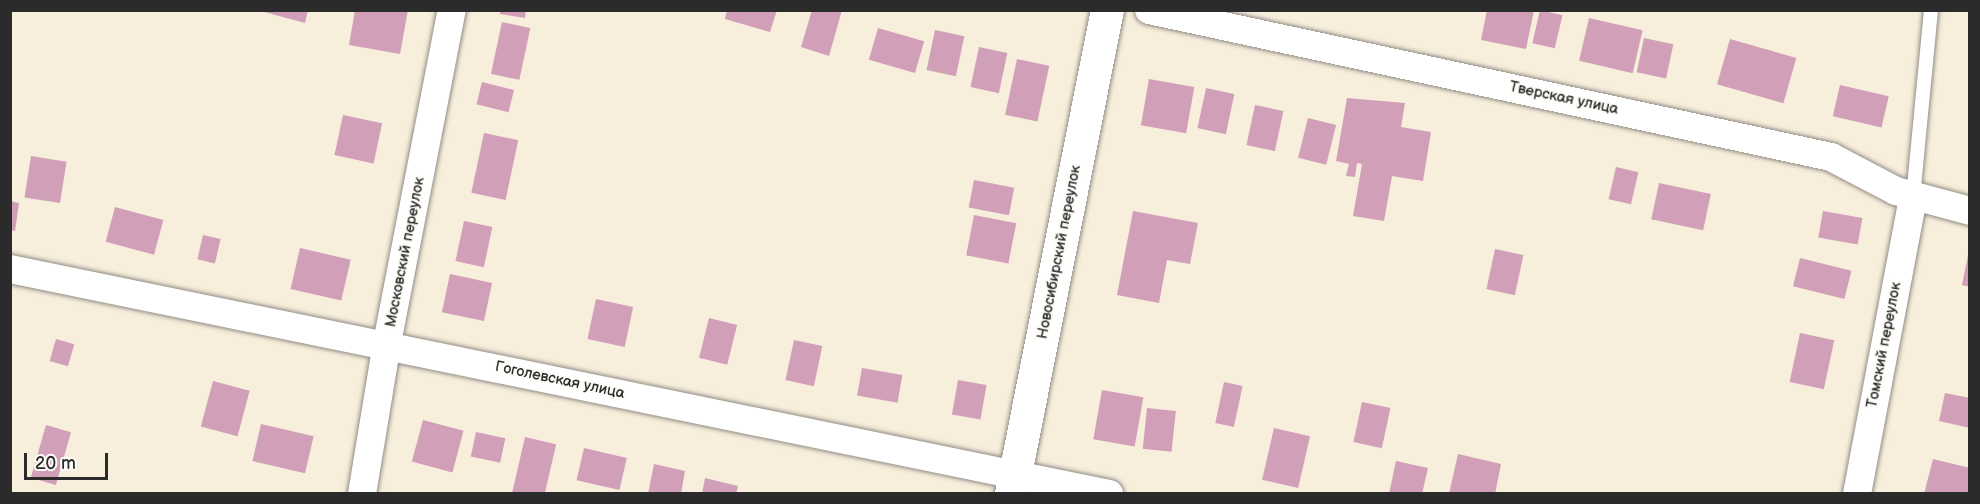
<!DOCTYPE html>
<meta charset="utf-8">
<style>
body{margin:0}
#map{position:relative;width:1980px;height:504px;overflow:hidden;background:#f7eedc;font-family:"Balsamiq Sans",sans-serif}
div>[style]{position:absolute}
.building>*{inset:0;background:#d29fb9;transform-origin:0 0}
.roads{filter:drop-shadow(0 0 2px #918c84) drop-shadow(0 0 2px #918c84)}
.service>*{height:14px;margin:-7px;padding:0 7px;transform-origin:7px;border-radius:7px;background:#fff}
.minor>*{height:28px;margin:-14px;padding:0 14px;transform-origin:14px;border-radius:14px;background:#fff}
.tertiary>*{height:33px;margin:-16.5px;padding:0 16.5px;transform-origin:16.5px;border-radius:16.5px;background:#fff}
span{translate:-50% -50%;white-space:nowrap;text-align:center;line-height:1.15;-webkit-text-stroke:4.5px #fdfcf7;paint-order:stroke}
.street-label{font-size:15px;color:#2b2b2b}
.frame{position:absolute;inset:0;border:12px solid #2b2b2b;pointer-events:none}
.scale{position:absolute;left:24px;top:453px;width:84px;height:27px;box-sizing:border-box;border:3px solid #2b2b2b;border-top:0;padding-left:8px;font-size:18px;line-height:21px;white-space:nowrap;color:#2b2b2b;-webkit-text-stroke:4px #fdfcf7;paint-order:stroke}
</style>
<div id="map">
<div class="building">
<i style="clip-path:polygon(257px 10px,308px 10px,305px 23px)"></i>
<i style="clip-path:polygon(355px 10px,408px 10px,400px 54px,349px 45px)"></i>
<i style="clip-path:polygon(500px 10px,526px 10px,525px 18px,500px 14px)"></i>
<i style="clip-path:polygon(727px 10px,777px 10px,770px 32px,725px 19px)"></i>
<i style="clip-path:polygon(812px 10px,842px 10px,829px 56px,801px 47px)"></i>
<i style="clip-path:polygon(1487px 10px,1534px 10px,1526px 49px,1481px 40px)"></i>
<i style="left:1540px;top:10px;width:23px;height:34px;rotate:13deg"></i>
<i style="left:1589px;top:18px;width:55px;height:44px;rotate:13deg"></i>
<i style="left:502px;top:22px;width:29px;height:53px;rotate:12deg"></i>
<i style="left:878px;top:28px;width:48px;height:33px;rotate:16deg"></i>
<i style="left:935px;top:30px;width:30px;height:41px;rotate:12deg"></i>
<i style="left:1644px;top:38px;width:30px;height:35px;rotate:12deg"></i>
<i style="left:1730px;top:39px;width:69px;height:47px;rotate:16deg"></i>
<i style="left:979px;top:47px;width:29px;height:41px;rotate:12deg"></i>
<i style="left:1017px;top:59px;width:33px;height:57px;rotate:12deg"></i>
<i style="left:1149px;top:79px;width:46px;height:47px;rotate:10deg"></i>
<i style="left:482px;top:82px;width:33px;height:23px;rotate:14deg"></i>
<i style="left:1840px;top:85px;width:50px;height:32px;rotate:13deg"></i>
<i style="left:1206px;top:88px;width:29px;height:41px;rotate:12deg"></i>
<i style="clip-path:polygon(1347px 98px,1405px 103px,1401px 127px,1431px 132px,1423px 181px,1392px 176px,1384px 221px,1353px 216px,1362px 164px,1357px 163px,1355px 177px,1346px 176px,1349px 164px,1336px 161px)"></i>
<i style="left:1255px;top:105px;width:29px;height:41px;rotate:12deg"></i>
<i style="left:343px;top:115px;width:40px;height:41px;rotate:12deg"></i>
<i style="left:1308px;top:118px;width:29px;height:41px;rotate:14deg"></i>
<i style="left:484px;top:133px;width:35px;height:61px;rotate:12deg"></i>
<i style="left:31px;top:156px;width:36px;height:42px;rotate:9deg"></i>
<i style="left:1616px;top:167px;width:23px;height:33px;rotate:13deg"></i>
<i style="left:974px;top:180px;width:41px;height:28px;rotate:11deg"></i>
<i style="left:1659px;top:183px;width:53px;height:37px;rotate:12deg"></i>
<i style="clip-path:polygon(10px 201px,19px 203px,15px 231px,10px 230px)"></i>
<i style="left:115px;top:207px;width:50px;height:36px;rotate:15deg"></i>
<i style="clip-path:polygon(1133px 211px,1198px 223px,1190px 264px,1167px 260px,1159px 303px,1117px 295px)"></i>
<i style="left:1823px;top:211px;width:40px;height:27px;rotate:10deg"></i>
<i style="left:974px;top:215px;width:43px;height:41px;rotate:11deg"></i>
<i style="left:464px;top:221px;width:29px;height:41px;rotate:12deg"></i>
<i style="left:203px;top:235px;width:18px;height:25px;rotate:13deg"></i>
<i style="left:300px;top:248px;width:52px;height:42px;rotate:13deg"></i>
<i style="left:1495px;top:249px;width:29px;height:41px;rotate:12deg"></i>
<i style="clip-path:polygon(1968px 255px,1970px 255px,1970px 287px,1962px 285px)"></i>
<i style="left:1800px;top:258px;width:53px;height:29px;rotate:14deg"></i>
<i style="left:450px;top:274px;width:43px;height:39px;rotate:12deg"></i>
<i style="left:596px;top:299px;width:38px;height:41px;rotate:12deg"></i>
<i style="left:709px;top:318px;width:29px;height:41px;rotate:14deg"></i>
<i style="left:1800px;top:333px;width:35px;height:50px;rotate:12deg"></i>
<i style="left:56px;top:339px;width:19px;height:23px;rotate:16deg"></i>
<i style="left:794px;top:340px;width:29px;height:41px;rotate:12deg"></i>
<i style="left:862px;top:368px;width:41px;height:28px;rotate:10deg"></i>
<i style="left:958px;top:380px;width:29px;height:35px;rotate:10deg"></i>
<i style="left:213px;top:381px;width:38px;height:47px;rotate:15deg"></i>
<i style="left:1224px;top:382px;width:19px;height:42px;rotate:12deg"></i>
<i style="left:1102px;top:390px;width:42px;height:50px;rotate:10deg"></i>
<i style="clip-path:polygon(1945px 393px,1970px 398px,1970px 428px,1939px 421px)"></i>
<i style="left:1362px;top:402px;width:29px;height:41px;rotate:12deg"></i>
<i style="left:1147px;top:408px;width:29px;height:41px;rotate:6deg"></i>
<i style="left:423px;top:420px;width:42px;height:43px;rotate:15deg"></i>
<i style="left:261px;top:424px;width:54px;height:38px;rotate:13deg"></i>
<i style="left:46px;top:425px;width:26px;height:55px;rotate:16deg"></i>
<i style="left:1274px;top:428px;width:37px;height:53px;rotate:13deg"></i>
<i style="left:476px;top:432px;width:30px;height:25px;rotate:12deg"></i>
<i style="left:525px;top:437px;width:32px;height:58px;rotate:13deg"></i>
<i style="left:584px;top:448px;width:44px;height:33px;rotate:13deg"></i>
<i style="clip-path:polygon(1458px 454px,1501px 464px,1495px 494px,1449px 494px)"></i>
<i style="clip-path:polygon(1933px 459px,1970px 468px,1970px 494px,1924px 494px)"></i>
<i style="clip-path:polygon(1396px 461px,1428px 468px,1422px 494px,1389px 494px)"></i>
<i style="clip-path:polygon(654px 464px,685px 471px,681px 494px,648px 494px)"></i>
<i style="clip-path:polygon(705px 478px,738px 486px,736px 494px,702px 494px)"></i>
</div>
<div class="roads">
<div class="service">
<i style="left:1913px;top:197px;width:188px;rotate:-84.5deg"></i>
</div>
<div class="minor">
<i style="left:1149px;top:10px;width:698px;rotate:12.16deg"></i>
<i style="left:1831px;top:157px;width:73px;rotate:27.6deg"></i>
<i style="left:1896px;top:191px;width:77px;rotate:15.1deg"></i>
<i style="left:10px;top:269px;width:1122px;rotate:11.57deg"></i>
<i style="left:362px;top:494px;width:153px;rotate:-80.6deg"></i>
<i style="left:387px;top:343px;width:339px;rotate:-79deg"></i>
<i style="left:1857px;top:494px;width:302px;rotate:-79.3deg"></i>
</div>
<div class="tertiary">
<i style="left:1011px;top:494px;width:493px;rotate:-78.8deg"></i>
</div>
</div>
<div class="street-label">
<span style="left:1564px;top:98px;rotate:12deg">Тверская улица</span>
<span style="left:405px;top:252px;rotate:-79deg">Московский переулок</span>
<span style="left:1059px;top:252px;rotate:-79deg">Новосибирский переулок</span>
<span style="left:1884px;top:345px;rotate:-79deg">Томский переулок</span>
<span style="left:560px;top:380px;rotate:12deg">Гоголевская улица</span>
</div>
<div class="frame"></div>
<div class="scale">20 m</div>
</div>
